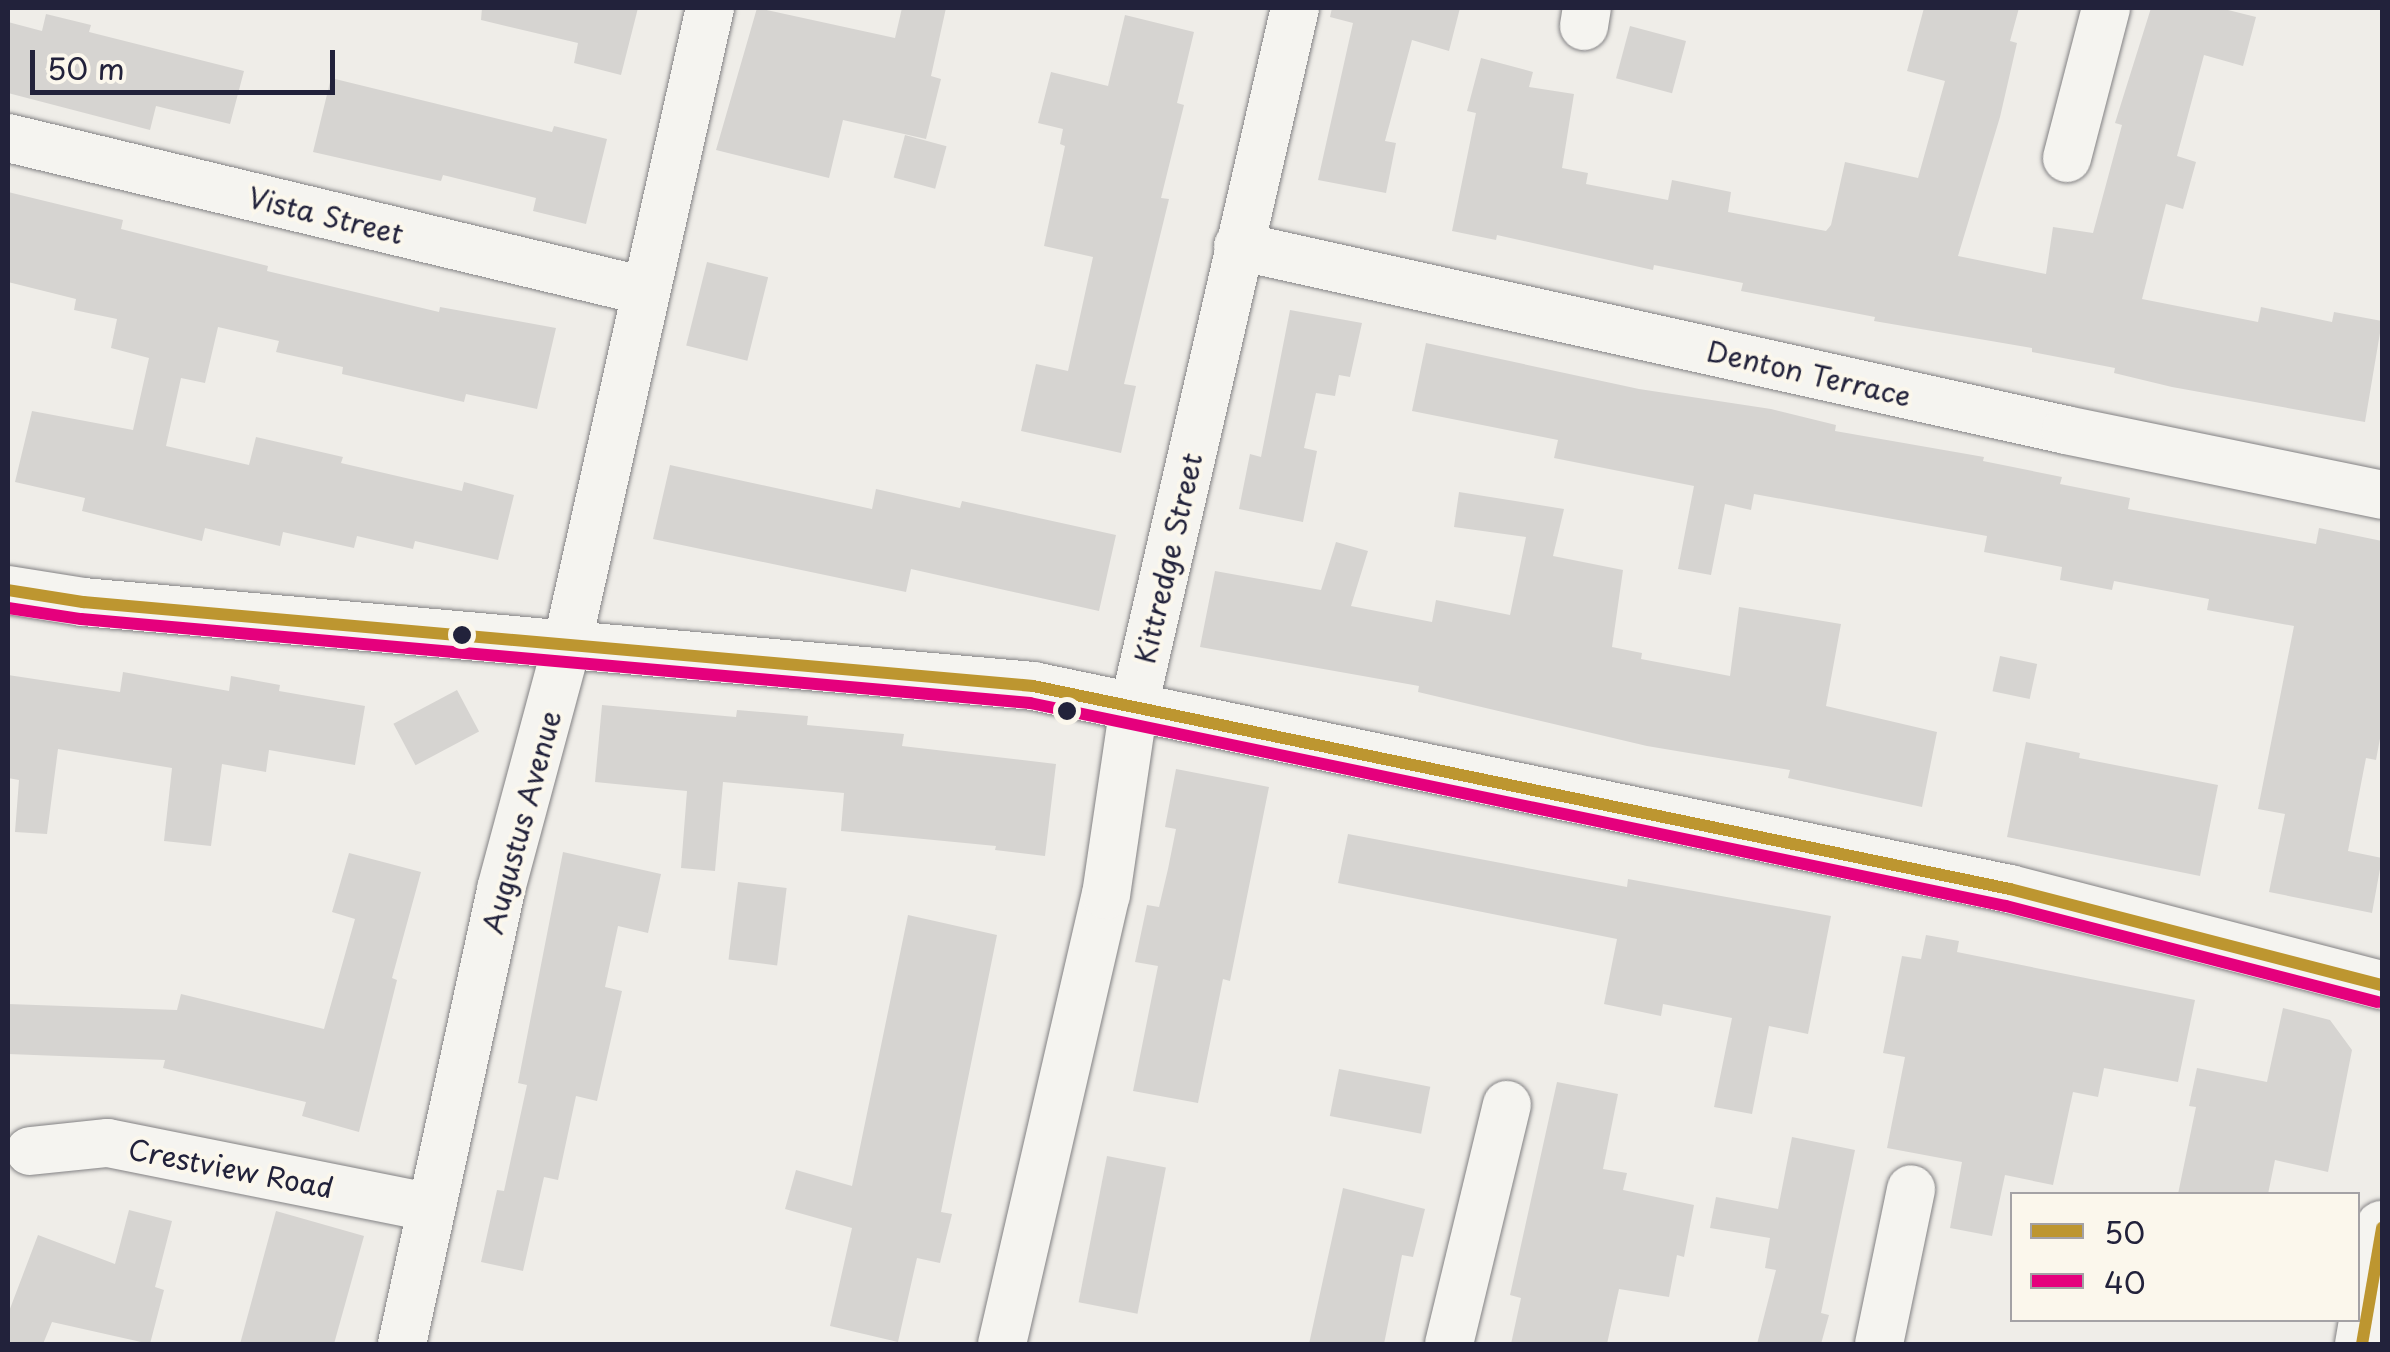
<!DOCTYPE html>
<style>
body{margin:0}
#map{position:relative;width:2390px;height:1352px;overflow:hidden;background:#efede8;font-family:"Playpen Sans",sans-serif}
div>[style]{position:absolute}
.building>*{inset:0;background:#d6d4d1;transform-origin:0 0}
.roads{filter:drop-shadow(0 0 2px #838284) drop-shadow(0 0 2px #838284)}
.minor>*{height:48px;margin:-24px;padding:0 24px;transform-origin:24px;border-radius:24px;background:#f5f4f0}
.major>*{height:55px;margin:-27.5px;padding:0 27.5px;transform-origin:27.5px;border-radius:27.5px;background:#f5f4f0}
.bus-1>*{height:12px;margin:-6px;padding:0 6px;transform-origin:6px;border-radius:6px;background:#bd9630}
.bus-2>*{height:12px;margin:-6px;padding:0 6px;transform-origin:6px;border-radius:6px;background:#e5007d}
.dots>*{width:28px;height:28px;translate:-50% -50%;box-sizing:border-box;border:5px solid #fbf7ec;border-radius:50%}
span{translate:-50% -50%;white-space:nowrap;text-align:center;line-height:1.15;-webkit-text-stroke:8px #fbf7ec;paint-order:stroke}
.street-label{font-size:28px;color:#22223b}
.frame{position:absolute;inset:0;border:10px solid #22223b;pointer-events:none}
.legend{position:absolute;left:2010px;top:1192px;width:350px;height:130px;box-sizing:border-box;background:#fbf7ec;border:2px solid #a4a2a5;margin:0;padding:12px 18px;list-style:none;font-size:30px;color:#22223b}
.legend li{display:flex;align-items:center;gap:20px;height:50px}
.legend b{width:50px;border:2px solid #a4a2a5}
.scale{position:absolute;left:30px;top:50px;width:305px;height:45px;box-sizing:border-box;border:5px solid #22223b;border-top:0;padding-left:12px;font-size:30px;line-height:35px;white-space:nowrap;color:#22223b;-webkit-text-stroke:8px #fbf7ec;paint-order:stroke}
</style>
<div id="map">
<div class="building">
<i style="clip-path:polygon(482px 8px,638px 8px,621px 75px,574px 63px,578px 43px,481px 20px)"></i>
<i style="clip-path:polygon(757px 8px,895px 38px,902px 8px,946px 8px,931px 76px,941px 79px,926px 139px,843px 120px,829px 178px,716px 150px)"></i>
<i style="clip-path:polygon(1332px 8px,1460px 8px,1449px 51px,1412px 40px,1385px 141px,1396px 143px,1386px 193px,1318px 180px,1353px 23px,1330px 17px)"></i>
<i style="clip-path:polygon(1924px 8px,2019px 8px,2010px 41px,2017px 43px,2000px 117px,1958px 256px,2046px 274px,2053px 227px,2093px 233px,2122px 125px,2115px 123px,2151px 8px,2220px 8px,2256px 17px,2243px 66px,2204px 55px,2177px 156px,2196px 162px,2183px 209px,2166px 204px,2142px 299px,2258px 322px,2261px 307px,2332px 322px,2334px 312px,2382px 321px,2365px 422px,2172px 387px,2114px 373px,2115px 368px,2032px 352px,2032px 348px,1874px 321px,1875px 317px,1741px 291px,1743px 283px,1654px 265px,1653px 270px,1497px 235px,1496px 240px,1452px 231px,1476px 113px,1467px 111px,1481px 58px,1533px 72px,1529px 87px,1574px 94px,1562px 168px,1588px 173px,1586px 184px,1668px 200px,1672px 180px,1731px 192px,1728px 212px,1826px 231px,1831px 225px,1845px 162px,1918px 178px,1945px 81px,1907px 71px)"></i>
<i style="clip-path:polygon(46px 14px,91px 25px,89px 32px,244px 71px,230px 124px,156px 106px,150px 130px,8px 93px,8px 22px,42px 31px)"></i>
<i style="clip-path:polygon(1125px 15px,1194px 32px,1177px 103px,1184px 105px,1161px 198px,1169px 199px,1124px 384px,1136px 386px,1121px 453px,1021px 431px,1036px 364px,1068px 371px,1093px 257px,1044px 246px,1065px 146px,1060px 144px,1063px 129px,1038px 123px,1051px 72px,1108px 86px)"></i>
<i style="left:1630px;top:26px;width:58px;height:54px;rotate:15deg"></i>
<i style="clip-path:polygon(331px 78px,552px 132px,554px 126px,607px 139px,586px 224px,533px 211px,536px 198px,443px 175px,441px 181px,313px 152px)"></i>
<i style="left:905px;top:135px;width:43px;height:44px;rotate:15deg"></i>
<i style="clip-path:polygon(8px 192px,123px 220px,121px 229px,268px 266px,267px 271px,439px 312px,440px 307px,556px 328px,537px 409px,466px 394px,464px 402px,342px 374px,343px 367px,276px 352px,279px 341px,218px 327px,205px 383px,181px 378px,166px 446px,249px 465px,256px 437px,343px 457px,341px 463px,462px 491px,464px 482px,514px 495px,498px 560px,415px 541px,413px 549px,357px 536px,354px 548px,283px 532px,280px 546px,205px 528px,202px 541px,82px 511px,85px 498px,15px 482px,32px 411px,133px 430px,149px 358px,111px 348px,117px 319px,74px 310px,76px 299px,8px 282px)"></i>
<i style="left:707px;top:262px;width:63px;height:86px;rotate:14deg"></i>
<i style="clip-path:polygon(1290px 310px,1362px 323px,1350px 377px,1339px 375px,1335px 396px,1316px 393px,1304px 448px,1317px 451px,1303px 522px,1239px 509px,1250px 454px,1261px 457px)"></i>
<i style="clip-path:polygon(1426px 343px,1639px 389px,1771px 409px,1836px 425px,1835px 431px,1984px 457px,1983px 461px,2062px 477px,2060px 484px,2130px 498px,2128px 509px,2316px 544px,2319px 528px,2382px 541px,2382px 728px,2376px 760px,2366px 758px,2348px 851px,2382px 858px,2372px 913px,2269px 892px,2285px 814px,2258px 809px,2294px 626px,2207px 610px,2209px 599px,2114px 581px,2112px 590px,2060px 580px,2062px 567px,1984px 552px,1987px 536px,1754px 494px,1751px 510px,1725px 504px,1711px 575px,1678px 569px,1694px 486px,1554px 458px,1558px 440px,1412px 411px)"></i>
<i style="clip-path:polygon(670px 465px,872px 509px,876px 489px,960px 508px,962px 501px,1116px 535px,1099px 611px,911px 569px,906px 592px,653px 539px)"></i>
<i style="clip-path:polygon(1459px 492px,1564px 509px,1553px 556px,1623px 570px,1612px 647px,1642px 653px,1641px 659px,1730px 676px,1739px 607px,1841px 624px,1826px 706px,1937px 732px,1922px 807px,1788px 778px,1790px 770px,1647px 746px,1418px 692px,1419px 686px,1200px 647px,1215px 571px,1321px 590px,1336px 542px,1368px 551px,1351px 606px,1432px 622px,1436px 600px,1510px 615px,1526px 537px,1454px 527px)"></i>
<i style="left:2000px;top:656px;width:38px;height:36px;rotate:12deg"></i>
<i style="clip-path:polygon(123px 672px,229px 691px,231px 676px,280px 685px,279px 691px,365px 706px,355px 765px,269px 750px,266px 772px,222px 764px,211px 846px,164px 841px,172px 768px,58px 749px,47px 834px,15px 832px,19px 780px,8px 778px,8px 675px,120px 692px)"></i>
<i style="left:457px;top:690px;width:47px;height:72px;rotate:62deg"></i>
<i style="clip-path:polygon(602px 705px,736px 717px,737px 710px,808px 716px,807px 725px,904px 734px,902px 746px,1056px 764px,1045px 856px,995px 850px,996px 846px,841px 831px,844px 793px,723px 782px,715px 871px,681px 868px,687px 791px,595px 782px)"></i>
<i style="clip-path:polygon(2026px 742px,2080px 753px,2079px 758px,2218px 785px,2200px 876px,2007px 837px)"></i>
<i style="clip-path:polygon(1176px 769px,1269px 787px,1230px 981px,1223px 979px,1198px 1103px,1133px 1091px,1158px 966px,1135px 962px,1147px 905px,1159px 907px,1168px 869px,1176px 829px,1165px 827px)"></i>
<i style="clip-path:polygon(1348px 834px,1627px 887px,1628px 879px,1831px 916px,1808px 1034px,1769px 1026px,1752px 1114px,1714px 1107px,1732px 1018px,1663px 1004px,1661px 1016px,1604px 1004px,1617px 939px,1338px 883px)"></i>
<i style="clip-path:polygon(563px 852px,661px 874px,648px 933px,618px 926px,605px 987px,622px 991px,597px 1101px,576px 1096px,558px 1180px,544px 1177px,523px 1271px,481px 1262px,497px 1190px,504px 1191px,527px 1085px,518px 1083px)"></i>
<i style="clip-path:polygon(349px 853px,421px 872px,392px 978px,397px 980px,359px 1132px,302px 1116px,306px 1102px,163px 1068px,165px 1060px,8px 1054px,8px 1004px,177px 1010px,181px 994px,324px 1029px,355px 919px,332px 912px)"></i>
<i style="left:738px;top:882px;width:49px;height:78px;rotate:7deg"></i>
<i style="clip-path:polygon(908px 915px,997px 935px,941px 1212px,952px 1214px,940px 1263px,917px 1258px,898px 1342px,830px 1326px,852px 1228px,785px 1209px,796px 1170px,852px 1186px)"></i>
<i style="clip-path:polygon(1926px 935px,1959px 941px,1957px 952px,2195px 1000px,2178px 1082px,2104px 1068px,2098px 1097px,2073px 1092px,2053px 1185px,2005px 1175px,1992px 1236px,1950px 1228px,1962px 1162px,1887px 1148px,1905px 1057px,1883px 1053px,1902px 956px,1921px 959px)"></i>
<i style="clip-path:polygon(2283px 1008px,2330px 1020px,2352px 1050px,2328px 1172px,2275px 1160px,2268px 1194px,2178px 1194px,2196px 1107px,2189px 1106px,2197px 1068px,2267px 1082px)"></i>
<i style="left:1339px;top:1069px;width:93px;height:48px;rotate:11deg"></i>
<i style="clip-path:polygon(1557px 1082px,1618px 1094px,1603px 1169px,1627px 1173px,1623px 1190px,1694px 1205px,1684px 1257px,1677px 1255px,1669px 1297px,1619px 1289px,1607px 1344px,1511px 1344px,1521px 1298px,1510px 1295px)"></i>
<i style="clip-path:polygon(1792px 1137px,1855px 1150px,1821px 1313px,1829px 1315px,1821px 1344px,1757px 1344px,1776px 1270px,1765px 1268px,1770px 1238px,1710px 1228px,1716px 1197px,1778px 1209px)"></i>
<i style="left:1107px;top:1156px;width:60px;height:149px;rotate:11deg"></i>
<i style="clip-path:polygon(1343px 1188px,1425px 1209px,1413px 1257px,1402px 1255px,1384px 1344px,1309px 1344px)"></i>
<i style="clip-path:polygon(129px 1210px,172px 1221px,155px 1287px,164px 1290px,150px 1344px,52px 1322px,43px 1344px,8px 1344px,8px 1314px,38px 1235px,115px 1264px)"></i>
<i style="clip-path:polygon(276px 1211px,364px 1236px,334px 1344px,240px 1344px)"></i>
</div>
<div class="roads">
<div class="minor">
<i style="left:1584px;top:26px;width:18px;rotate:-81deg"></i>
<i style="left:8px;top:138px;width:655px;rotate:13.51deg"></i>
<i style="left:2067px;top:158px;width:155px;rotate:-75.4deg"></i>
<i style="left:1238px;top:246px;width:848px;rotate:12.53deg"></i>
<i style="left:2066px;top:430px;width:323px;rotate:11.6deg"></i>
<i style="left:8px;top:590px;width:76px;rotate:9.1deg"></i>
<i style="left:83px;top:602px;width:954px;rotate:5.05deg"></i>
<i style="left:1033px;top:686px;width:998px;rotate:11.74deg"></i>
<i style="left:2010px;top:889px;width:384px;rotate:14.5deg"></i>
<i style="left:30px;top:1151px;width:78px;rotate:-5.9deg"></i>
<i style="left:108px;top:1143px;width:330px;rotate:11.3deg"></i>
<i style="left:402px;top:1344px;width:466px;rotate:-77.7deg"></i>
<i style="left:501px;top:889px;width:253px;rotate:-74.9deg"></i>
<i style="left:567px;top:645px;width:653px;rotate:-77.35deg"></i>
<i style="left:1002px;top:1344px;width:461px;rotate:-77deg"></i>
<i style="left:1106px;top:895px;width:191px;rotate:-81.6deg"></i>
<i style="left:1134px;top:706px;width:716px;rotate:-77.01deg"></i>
<i style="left:1449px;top:1344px;width:246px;rotate:-76.4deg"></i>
<i style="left:1879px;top:1344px;width:158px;rotate:-78.3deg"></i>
</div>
<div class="major">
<i style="left:2362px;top:1344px;width:118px;rotate:-80.2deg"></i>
</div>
</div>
<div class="bus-1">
<i style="left:8px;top:590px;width:76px;rotate:9.1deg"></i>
<i style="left:83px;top:602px;width:954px;rotate:5.05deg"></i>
<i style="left:1033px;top:686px;width:998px;rotate:11.74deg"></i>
<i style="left:2010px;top:889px;width:384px;rotate:14.5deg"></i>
<i style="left:2362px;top:1344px;width:118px;rotate:-80.2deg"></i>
</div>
<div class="bus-2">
<i style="left:8px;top:608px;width:74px;rotate:8.6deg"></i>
<i style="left:81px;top:619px;width:953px;rotate:5.06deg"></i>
<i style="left:1030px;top:703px;width:997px;rotate:11.75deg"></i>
<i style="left:2006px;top:906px;width:384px;rotate:14.5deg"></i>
</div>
<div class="dots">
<i style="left:462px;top:635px;background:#22223b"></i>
<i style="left:1067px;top:711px;background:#22223b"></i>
</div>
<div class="street-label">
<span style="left:326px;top:215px;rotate:14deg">Vista Street</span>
<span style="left:1809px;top:373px;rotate:13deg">Denton Terrace</span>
<span style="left:1168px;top:558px;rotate:-77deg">Kittredge Street</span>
<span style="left:521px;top:822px;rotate:-75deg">Augustus Avenue</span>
<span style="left:231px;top:1168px;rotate:11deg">Crestview Road</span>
</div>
<div class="frame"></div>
<ul class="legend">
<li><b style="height:12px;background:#bd9630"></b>50</li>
<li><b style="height:12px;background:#e5007d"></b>40</li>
</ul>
<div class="scale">50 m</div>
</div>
